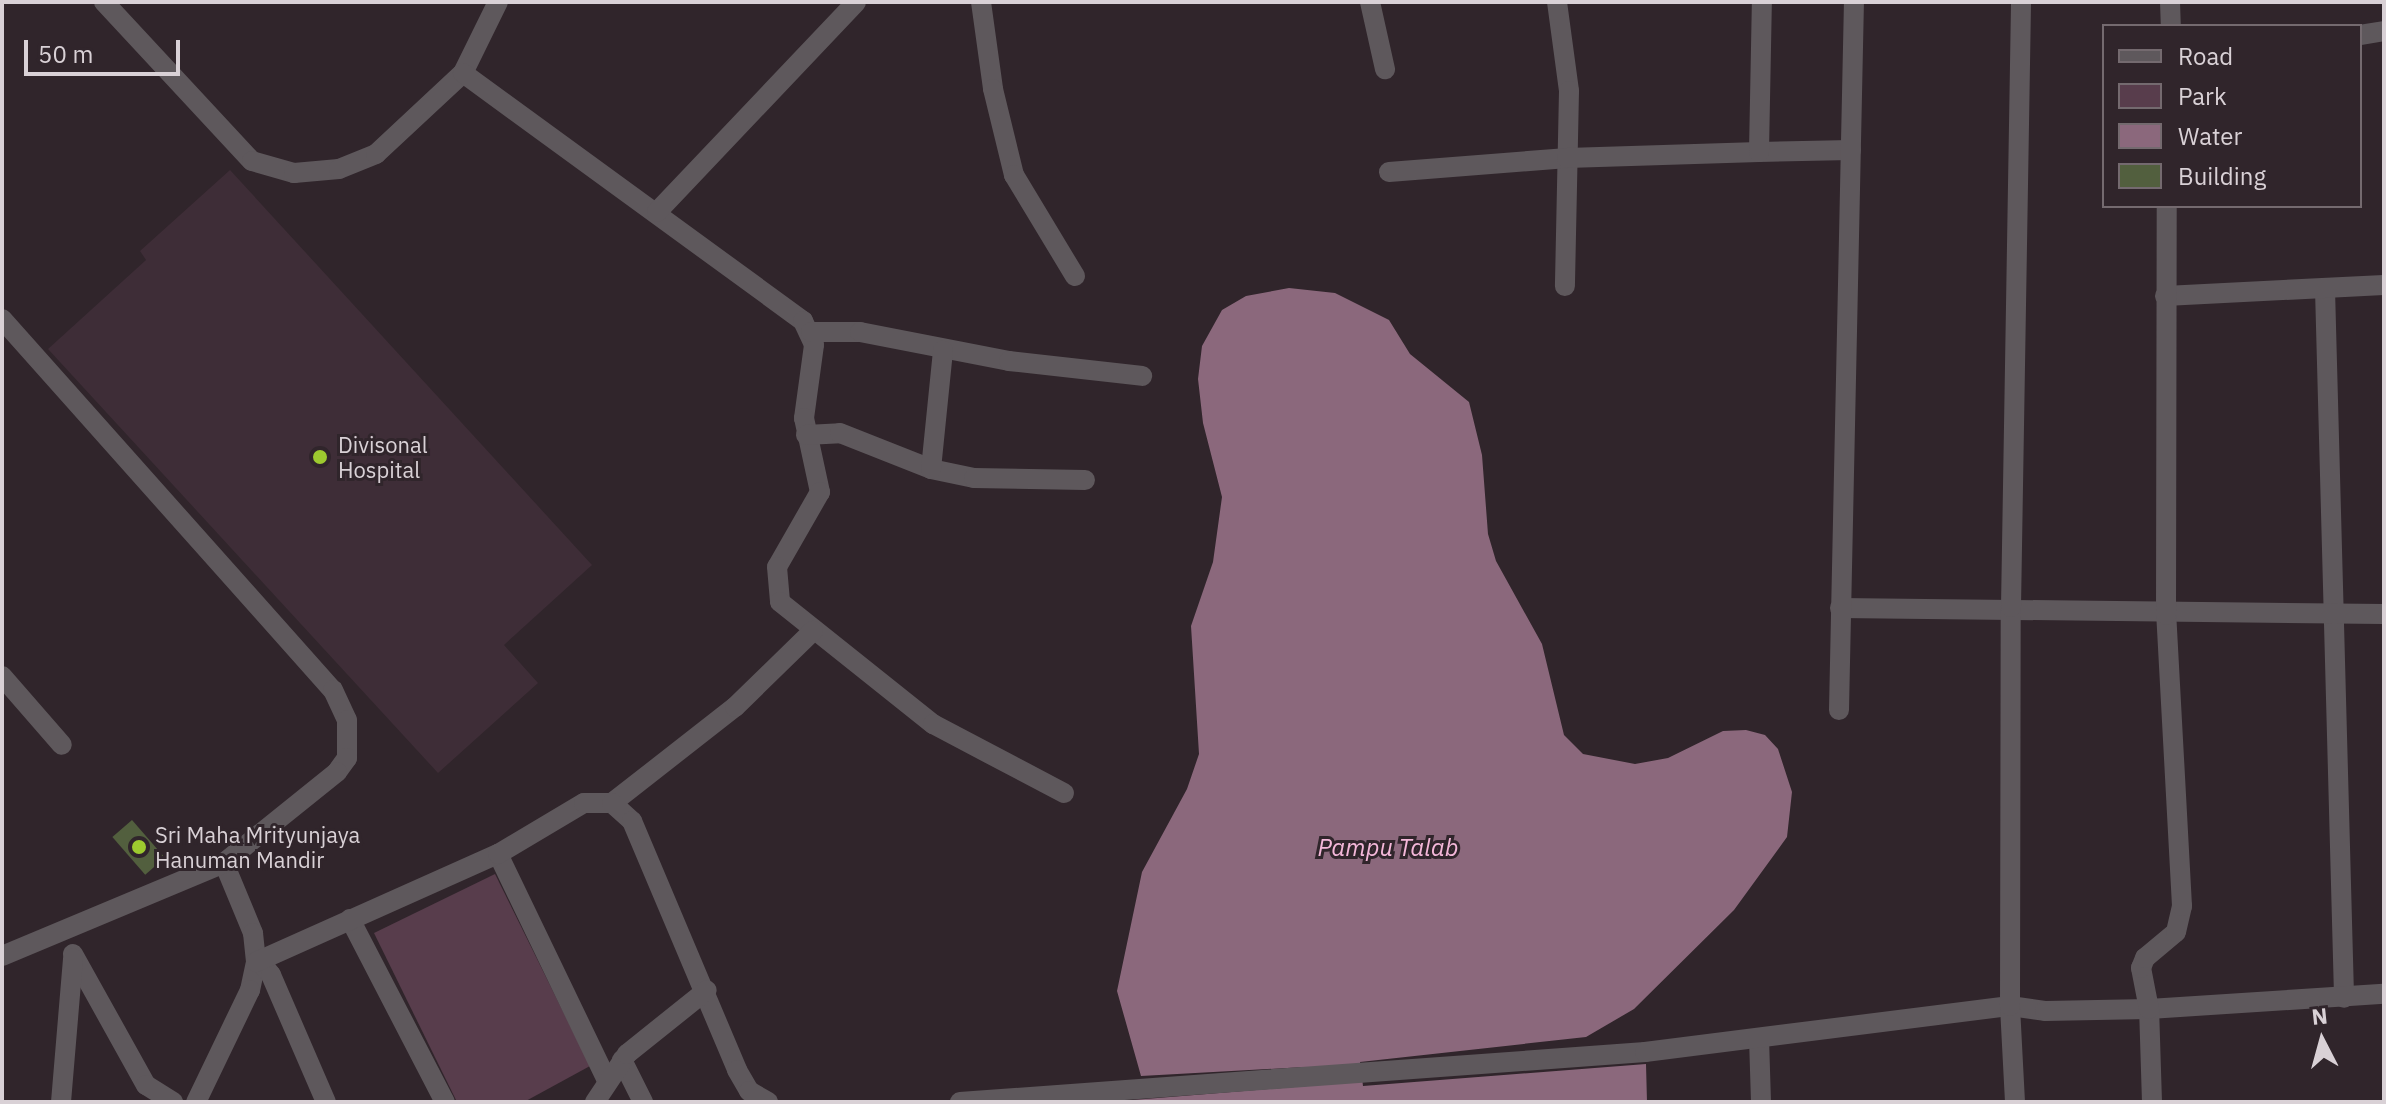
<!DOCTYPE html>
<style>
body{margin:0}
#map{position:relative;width:2386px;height:1104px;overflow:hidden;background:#30252b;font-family:"IBM Plex Sans",sans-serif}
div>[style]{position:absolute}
.built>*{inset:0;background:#3e2d37}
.green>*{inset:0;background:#583d4c}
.water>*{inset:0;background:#8b687c}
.building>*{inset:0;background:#525f3e;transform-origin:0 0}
.minor>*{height:20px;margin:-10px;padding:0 10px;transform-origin:10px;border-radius:10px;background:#5e585c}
.dots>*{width:22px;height:22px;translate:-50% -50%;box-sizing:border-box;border:4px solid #30252b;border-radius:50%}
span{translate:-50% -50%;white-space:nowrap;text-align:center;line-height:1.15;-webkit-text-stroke:6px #30252b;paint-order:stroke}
.poi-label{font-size:22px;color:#d9d1d6}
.left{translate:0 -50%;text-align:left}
.water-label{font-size:24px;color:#f4b7d9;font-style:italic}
.frame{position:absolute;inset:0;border:4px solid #d9d1d6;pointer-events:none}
.legend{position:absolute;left:2102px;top:24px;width:260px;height:184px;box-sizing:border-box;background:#30252b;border:2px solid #746a6f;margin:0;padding:10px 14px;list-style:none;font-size:24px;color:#d9d1d6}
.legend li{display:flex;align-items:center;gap:16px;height:40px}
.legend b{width:40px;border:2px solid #746a6f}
.north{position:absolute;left:2282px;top:1000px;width:80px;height:80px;-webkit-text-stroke:6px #30252b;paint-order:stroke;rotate:354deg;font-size:22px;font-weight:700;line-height:32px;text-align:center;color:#d9d1d6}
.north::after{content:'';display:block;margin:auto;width:28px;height:36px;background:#d9d1d6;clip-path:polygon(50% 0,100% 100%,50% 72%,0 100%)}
.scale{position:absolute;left:24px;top:40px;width:156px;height:36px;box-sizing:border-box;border:4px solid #d9d1d6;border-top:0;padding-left:10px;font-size:24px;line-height:28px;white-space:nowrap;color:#d9d1d6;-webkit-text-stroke:6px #30252b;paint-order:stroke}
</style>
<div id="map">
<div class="built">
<i style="clip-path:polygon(230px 170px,592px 565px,504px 645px,538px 683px,438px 773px,48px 349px,146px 260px,140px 251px)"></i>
</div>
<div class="green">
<i style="clip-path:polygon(495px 874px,590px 1066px,524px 1102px,457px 1102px,374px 933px)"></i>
</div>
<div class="water">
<i style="clip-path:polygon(1289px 288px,1335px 293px,1389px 320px,1410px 354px,1469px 402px,1482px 455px,1488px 534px,1496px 561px,1542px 644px,1564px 735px,1583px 754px,1635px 764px,1668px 758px,1723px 731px,1746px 730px,1765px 735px,1778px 749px,1792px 792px,1787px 837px,1734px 910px,1634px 1009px,1586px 1037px,1360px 1062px,1363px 1086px,1646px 1064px,1647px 1102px,1108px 1102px,1307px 1086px,1304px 1067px,1141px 1076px,1117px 991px,1142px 872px,1187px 789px,1199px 754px,1191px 626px,1213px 562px,1222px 497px,1203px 423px,1198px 379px,1202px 346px,1222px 310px,1246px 296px)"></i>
</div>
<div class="building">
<i style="left:132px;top:820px;width:50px;height:26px;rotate:49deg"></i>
</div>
<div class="minor">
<i style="left:104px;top:2px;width:217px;rotate:47.1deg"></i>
<i style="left:252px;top:161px;width:44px;rotate:15.9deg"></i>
<i style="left:294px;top:173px;width:45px;rotate:-5.1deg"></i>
<i style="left:339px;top:169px;width:40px;rotate:-22deg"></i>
<i style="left:376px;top:154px;width:119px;rotate:-43deg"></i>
<i style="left:463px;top:73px;width:79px;rotate:-63.8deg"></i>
<i style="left:981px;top:2px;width:88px;rotate:82.1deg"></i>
<i style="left:993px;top:89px;width:89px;rotate:76.3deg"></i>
<i style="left:1014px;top:175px;width:118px;rotate:58.9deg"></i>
<i style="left:1370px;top:2px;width:69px;rotate:77.4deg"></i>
<i style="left:1557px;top:2px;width:90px;rotate:82.3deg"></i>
<i style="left:1569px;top:91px;width:195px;rotate:91.2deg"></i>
<i style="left:2170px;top:2px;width:24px;rotate:88deg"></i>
<i style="left:2360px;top:35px;width:24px;rotate:-9deg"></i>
<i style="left:463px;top:73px;width:421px;rotate:36.1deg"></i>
<i style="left:803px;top:321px;width:26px;rotate:65deg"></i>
<i style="left:814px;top:345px;width:74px;rotate:97.8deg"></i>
<i style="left:804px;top:418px;width:76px;rotate:77.8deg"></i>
<i style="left:820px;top:492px;width:86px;rotate:119.8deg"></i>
<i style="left:777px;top:567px;width:35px;rotate:85deg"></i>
<i style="left:780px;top:602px;width:196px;rotate:38.6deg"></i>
<i style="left:933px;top:724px;width:148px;rotate:27.8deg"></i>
<i style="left:1759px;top:152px;width:92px;rotate:-1.2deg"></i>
<i style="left:1389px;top:172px;width:179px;rotate:-4.5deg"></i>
<i style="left:1567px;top:158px;width:192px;rotate:-1.8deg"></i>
<i style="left:1759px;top:152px;width:150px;rotate:-88.9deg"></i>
<i style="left:657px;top:212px;width:289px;rotate:-46.5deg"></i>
<i style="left:2325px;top:289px;width:709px;rotate:88.46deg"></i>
<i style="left:2165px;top:296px;width:219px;rotate:-2.9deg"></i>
<i style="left:2px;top:319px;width:497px;rotate:48.3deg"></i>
<i style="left:333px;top:690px;width:33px;rotate:65deg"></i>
<i style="left:347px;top:720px;width:38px;rotate:90deg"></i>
<i style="left:347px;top:758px;width:17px;rotate:126deg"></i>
<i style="left:337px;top:772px;width:145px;rotate:141.2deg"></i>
<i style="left:224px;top:863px;width:76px;rotate:67.5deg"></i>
<i style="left:253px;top:933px;width:29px;rotate:84deg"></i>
<i style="left:256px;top:962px;width:29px;rotate:102deg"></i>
<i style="left:250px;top:990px;width:124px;rotate:115.7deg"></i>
<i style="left:811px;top:332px;width:49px"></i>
<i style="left:860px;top:332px;width:152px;rotate:11deg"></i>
<i style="left:1009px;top:361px;width:134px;rotate:6.4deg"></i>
<i style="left:806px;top:435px;width:34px;rotate:-3deg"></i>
<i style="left:840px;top:433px;width:98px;rotate:21.6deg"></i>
<i style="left:931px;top:469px;width:44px;rotate:11.8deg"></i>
<i style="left:974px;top:478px;width:111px;rotate:1deg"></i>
<i style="left:931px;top:469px;width:119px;rotate:-84.2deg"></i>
<i style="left:1840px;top:608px;width:544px;rotate:0.63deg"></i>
<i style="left:2px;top:676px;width:91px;rotate:49deg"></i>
<i style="left:1839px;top:710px;width:708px;rotate:-88.79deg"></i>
<i style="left:612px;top:803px;width:156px;rotate:-38deg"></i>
<i style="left:735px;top:707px;width:109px;rotate:-44.3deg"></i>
<i style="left:498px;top:854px;width:251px;rotate:64.3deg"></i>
<i style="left:350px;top:919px;width:206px;rotate:62.6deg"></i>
<i style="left:73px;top:954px;width:150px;rotate:60.9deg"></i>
<i style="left:146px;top:1085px;width:32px;rotate:32deg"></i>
<i style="left:2px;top:956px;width:241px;rotate:-22.7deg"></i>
<i style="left:259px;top:960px;width:19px;rotate:51deg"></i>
<i style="left:271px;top:975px;width:138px;rotate:66.6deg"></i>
<i style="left:256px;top:962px;width:265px;rotate:-24.1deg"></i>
<i style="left:498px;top:854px;width:100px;rotate:-30.7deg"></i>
<i style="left:584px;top:803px;width:28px"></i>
<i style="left:612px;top:803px;width:27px;rotate:42deg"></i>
<i style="left:632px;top:821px;width:270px;rotate:67.1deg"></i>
<i style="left:737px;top:1070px;width:24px;rotate:60deg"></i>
<i style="left:749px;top:1091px;width:22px;rotate:30deg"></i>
<i style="left:1759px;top:1038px;width:64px;rotate:88.2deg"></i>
<i style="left:622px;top:1060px;width:47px;rotate:63.4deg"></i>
<i style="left:61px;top:1102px;width:144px;rotate:-85.2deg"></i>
<i style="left:595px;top:1102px;width:58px;rotate:-56.3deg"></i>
<i style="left:627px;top:1054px;width:102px;rotate:-38.7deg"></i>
<i style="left:960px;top:1102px;width:687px;rotate:-4.17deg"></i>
<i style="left:1645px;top:1052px;width:368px;rotate:-7.2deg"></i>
<i style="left:2010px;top:1006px;width:35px;rotate:8deg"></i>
<i style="left:2045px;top:1011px;width:104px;rotate:-1.1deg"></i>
<i style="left:2149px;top:1009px;width:235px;rotate:-3.7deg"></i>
<i style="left:2015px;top:1102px;width:96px;rotate:-93deg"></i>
<i style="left:2010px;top:1006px;width:399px;rotate:-89.9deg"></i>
<i style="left:2011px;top:607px;width:605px;rotate:-89.05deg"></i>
<i style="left:2152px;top:1102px;width:93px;rotate:-91.8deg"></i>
<i style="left:2149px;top:1009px;width:42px;rotate:-101deg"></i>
<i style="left:2141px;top:968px;width:11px;rotate:-68deg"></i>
<i style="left:2145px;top:958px;width:40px;rotate:-40deg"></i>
<i style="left:2176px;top:932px;width:27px;rotate:-77deg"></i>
<i style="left:2182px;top:906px;width:291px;rotate:-93.1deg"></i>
<i style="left:2166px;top:615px;width:409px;rotate:-89.9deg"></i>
</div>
<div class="dots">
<i style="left:320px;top:457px;background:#9dca2f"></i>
<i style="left:139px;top:847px;background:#9dca2f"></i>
</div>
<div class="poi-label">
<span class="left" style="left:338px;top:457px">Divisonal<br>Hospital</span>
<span class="left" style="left:155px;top:847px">Sri Maha Mrityunjaya<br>Hanuman Mandir</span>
</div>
<div class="water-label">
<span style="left:1388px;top:848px">Pampu Talab</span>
</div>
<div class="frame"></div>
<ul class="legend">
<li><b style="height:10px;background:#5e585c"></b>Road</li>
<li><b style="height:22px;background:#583d4c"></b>Park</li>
<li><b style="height:22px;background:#8b687c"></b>Water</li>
<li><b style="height:22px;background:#525f3e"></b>Building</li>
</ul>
<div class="north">N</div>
<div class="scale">50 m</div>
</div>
